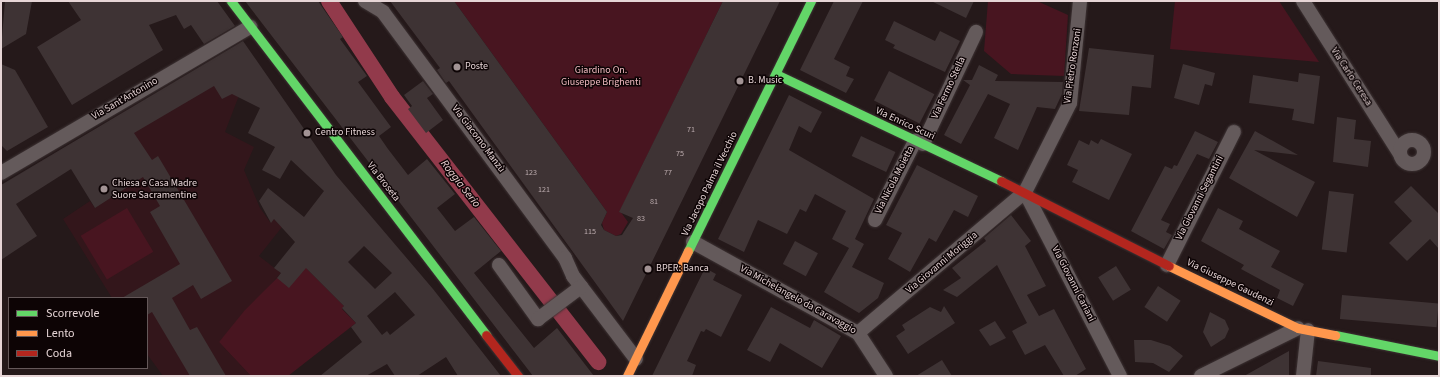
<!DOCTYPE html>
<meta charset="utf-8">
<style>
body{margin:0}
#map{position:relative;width:1440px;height:377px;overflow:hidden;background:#25191a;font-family:"Source Sans 3",sans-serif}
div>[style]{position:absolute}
.built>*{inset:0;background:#33161b}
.green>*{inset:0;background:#481520;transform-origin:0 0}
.canal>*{height:16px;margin:-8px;padding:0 8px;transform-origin:8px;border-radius:8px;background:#923a4b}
.building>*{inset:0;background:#3e3334;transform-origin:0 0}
.roads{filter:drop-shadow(0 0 1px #3d3334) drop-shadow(0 0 1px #3d3334)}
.street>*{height:14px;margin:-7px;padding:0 7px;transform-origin:7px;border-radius:7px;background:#645a5b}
.street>.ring{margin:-7px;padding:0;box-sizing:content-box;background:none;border:14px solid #645a5b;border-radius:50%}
.fast>*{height:9px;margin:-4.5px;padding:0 4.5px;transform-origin:4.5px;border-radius:4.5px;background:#63d668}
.slow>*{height:9px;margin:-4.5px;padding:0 4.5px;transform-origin:4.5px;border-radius:4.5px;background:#ff974d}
.jam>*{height:9px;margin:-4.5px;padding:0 4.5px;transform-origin:4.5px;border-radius:4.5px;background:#b3261e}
.dots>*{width:11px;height:11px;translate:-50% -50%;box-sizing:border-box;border:2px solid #0d0405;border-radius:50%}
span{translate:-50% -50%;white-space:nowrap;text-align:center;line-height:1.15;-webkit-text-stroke:3px #0d0405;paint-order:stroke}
.number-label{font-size:8px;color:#bcacae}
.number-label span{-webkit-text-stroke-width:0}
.street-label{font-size:10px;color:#e6d5d6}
.poi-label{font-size:10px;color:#e6d5d6}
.left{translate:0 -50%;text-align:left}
.park-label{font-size:10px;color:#f2bcc2}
.water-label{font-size:11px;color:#eed2d4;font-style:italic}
.frame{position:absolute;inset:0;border:2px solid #e6d5d6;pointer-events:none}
.legend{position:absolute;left:8px;top:297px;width:140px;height:72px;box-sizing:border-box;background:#0d0405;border:1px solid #645859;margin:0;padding:5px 7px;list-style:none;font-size:12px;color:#e6d5d6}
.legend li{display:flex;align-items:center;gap:8px;height:20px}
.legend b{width:20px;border:1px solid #645859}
</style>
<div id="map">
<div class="built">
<i style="clip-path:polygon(253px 59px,225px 132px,254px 147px,244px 170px,260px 208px,270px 222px,274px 219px,282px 227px,259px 256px,281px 273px,219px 342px,251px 376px,163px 376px,147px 354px,147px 298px,112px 298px,63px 219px,90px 201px,95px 208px,125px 146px,109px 121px,209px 62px)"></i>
</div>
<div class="green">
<i style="clip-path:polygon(454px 1px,723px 1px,620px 211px,628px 222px,621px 234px,616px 236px,604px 230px,602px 223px,607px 212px)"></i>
<i style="clip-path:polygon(988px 1px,1037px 1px,1068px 15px,1064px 76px,1011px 74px,984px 51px)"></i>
<i style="clip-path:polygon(1175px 1px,1279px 1px,1319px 62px,1170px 49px)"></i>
<i style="left:127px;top:208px;width:51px;height:54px;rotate:59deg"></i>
<i style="clip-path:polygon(308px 265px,307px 269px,344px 306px,342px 309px,356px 323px,288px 376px,251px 376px,219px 342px,245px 310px,277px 278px)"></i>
</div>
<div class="canal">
<i style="left:329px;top:1px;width:115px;rotate:56.7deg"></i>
<i style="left:392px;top:97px;width:336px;rotate:52.1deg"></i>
</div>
<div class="building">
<i style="clip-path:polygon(5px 1px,32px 1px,26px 34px,1px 49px)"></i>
<i style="clip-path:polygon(68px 1px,217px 1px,235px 26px,204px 44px,191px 25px,184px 29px,176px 15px,149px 25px,163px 50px,72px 105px,37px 47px,81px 20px)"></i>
<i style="clip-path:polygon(245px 1px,318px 1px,343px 37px,340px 39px,367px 76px,358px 82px,391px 127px,379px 136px,388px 149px,408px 175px,427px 159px,455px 194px,437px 208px,455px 231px,474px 217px,501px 251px,474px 273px,534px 348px,557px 328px,594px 376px,533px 376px)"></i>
<i style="clip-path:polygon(390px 1px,454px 1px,607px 212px,601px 225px,604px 230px,616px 236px,622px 235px,633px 218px,619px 212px,723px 1px,780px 1px,623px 321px,449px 81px,446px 83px,437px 70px,440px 68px)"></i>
<i style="clip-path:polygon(834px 1px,863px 1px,834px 59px,850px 67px,846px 76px,854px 79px,846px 93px,800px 70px)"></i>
<i style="clip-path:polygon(931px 1px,974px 1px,966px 18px)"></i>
<i style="clip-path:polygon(894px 21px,935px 41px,940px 31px,960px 41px,945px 72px,893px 48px,895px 45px,885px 40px)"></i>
<i style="clip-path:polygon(evenodd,243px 41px,336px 175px,433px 289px,501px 376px,458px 376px,446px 357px,417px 376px,395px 376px,387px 364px,366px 376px,320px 376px,362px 342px,351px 327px,356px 323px,342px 308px,344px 306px,306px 268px,289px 288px,277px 278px,281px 273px,274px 268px,295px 242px,274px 219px,271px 223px,259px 201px,268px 188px,304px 217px,324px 191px,291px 160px,280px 179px,262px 170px,275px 147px,248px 133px,260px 108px,232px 94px,222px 99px,214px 86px,134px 133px,152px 160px,158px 156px,232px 281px,201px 299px,193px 285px,172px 298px,190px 330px,197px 327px,226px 376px,190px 376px,152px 312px,147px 315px,147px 298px,122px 298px,180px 264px,150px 212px,160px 206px,143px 177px,95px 208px,71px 169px,16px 204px,37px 236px,1px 260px,1px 185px,243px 41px,364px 246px,392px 273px,375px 289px,348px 262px,364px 246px,243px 41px,395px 292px,415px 315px,390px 335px,387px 331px,382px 335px,367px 316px,395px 292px)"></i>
<i style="clip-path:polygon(1089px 48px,1154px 55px,1151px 88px,1132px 86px,1129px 115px,1079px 111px)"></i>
<i style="clip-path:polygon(1px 64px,15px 70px,48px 127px,7px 151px,1px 145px)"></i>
<i style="clip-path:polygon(1183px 64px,1215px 73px,1212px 86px,1205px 84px,1199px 105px,1174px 98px)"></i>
<i style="clip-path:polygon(979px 65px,998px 75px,995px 81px,1063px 82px,1062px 94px,1055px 109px,1037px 107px,1018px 150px,994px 138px,1010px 104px,988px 94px,961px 144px,944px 135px,970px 85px,963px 80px,972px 80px)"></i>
<i style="left:889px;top:71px;width:51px;height:33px;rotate:27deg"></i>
<i style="clip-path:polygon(1299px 73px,1320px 76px,1314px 124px,1292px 120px,1294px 109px,1249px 103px,1253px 75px,1298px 82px)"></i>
<i style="clip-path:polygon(423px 81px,433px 94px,427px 98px,443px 120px,426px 133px,408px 109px,412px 106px,404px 95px)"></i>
<i style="clip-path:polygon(789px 95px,822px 112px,811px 133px,799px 126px,789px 150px,874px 199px,855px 239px,864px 244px,852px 267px,884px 283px,878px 298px,859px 313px,824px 292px,849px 248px,832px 239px,846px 211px,815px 194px,806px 212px,800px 209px,787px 234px,758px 220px,744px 252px,718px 239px)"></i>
<i style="clip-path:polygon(1337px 117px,1356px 120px,1354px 139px,1371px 141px,1368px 167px,1333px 162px)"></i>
<i style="clip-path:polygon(1195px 131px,1218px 142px,1209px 159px,1197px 154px,1161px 220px,1170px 224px,1166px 232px,1172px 235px,1164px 249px,1131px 231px,1165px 166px,1172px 169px,1174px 165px,1177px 166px)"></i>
<i style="clip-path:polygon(1255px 131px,1298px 155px,1254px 150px,1315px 182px,1297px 217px,1229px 178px)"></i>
<i style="left:861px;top:136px;width:38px;height:22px;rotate:25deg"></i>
<i style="clip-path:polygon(1101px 139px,1132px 154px,1109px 200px,1072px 182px,1078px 170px,1067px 165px,1079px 140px,1089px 145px,1091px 140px,1098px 144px)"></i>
<i style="clip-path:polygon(917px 165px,978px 196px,968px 217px,954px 210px,936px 242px,929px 238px,910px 272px,888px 259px,902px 233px,886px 225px)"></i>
<i style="clip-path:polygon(1411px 186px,1439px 214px,1439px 249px,1430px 239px,1407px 261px,1389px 243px,1412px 221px,1394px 202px)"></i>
<i style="left:1329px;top:191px;width:25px;height:59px;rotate:7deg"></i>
<i style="clip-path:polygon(1218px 208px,1243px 221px,1239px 229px,1280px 251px,1271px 267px,1304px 284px,1293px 306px,1277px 298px,1280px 290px,1241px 269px,1244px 265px,1201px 241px)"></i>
<i style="clip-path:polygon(1011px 215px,1031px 241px,1025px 246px,1046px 286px,1027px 295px,1039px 316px,1054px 309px,1086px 369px,1075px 376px,1064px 376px,1045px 345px,1025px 355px,1012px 331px,1027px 323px,997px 265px,957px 297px,943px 290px,961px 278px,952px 268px,986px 241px,984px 238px)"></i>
<i style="left:795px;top:241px;width:26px;height:26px;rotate:28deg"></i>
<i style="left:1116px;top:266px;width:28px;height:21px;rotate:58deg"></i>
<i style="clip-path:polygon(705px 268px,716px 274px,713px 280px,742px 295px,721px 337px,706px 329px,704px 332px,701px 331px,687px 361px,696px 365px,692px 376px,652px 376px)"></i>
<i style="left:1158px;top:286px;width:27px;height:25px;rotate:33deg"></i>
<i style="left:1342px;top:295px;width:97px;height:24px;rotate:5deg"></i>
<i style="clip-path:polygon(944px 306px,955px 323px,908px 354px,896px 336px,905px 330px,902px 325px,930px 307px,941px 312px)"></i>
<i style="clip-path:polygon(771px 307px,810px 328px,814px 320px,841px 336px,822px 368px,780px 343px,770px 362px,747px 350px)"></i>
<i style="clip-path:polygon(1210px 312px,1225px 320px,1229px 329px,1225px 338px,1211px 347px,1203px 332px)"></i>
<i style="clip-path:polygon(995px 321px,1006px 338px,990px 346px,979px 330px)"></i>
<i style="clip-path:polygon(1134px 340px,1151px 340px,1170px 346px,1183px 356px,1169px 372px,1153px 363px,1135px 362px)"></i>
<i style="clip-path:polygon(1289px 351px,1289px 376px,1244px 376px)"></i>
<i style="clip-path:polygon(942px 360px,952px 376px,916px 376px)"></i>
<i style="clip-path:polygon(1318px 361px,1371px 368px,1371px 376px,1316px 376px)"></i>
</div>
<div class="roads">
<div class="street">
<i style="left:365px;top:1px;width:21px;rotate:31deg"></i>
<i style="left:383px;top:12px;width:306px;rotate:53.5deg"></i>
<i style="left:565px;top:258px;width:20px;rotate:66deg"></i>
<i style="left:573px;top:276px;width:104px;rotate:52.8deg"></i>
<i style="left:1303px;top:1px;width:179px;rotate:57.6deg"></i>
<i class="ring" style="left:1400px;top:140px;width:10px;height:10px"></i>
<i style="left:923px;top:144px;width:124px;rotate:-64.7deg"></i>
<i style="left:1px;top:173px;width:289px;rotate:-30.4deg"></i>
<i style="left:1025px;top:192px;width:207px;rotate:62.7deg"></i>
<i style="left:875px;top:220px;width:89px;rotate:-63.1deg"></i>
<i style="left:693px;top:242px;width:188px;rotate:28.9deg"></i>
<i style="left:858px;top:333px;width:51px;rotate:56.9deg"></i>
<i style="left:499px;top:265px;width:67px;rotate:54.2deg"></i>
<i style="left:538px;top:319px;width:54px;rotate:-36.7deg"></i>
<i style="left:1167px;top:265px;width:149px;rotate:-63.3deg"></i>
<i style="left:858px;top:333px;width:219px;rotate:-40.2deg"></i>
<i style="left:1025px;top:192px;width:100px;rotate:-63.2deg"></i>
<i style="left:1070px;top:103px;width:102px;rotate:-84.4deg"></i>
<i style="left:1201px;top:376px;width:108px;rotate:-26.3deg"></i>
<i style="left:1303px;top:376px;width:46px;rotate:-83.8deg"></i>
</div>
<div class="fast">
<i style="left:231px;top:1px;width:420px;rotate:52.6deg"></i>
<i style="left:776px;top:74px;width:249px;rotate:25.4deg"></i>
<i style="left:688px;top:251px;width:279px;rotate:-63.8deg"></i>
<i style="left:1335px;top:335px;width:106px;rotate:11.4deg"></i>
</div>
<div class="slow">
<i style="left:1169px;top:266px;width:143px;rotate:25.7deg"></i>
<i style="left:1298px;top:328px;width:38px;rotate:11deg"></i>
<i style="left:627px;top:376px;width:139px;rotate:-64deg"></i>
</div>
<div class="jam">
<i style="left:1001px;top:181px;width:188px;rotate:26.8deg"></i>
<i style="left:486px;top:335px;width:52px;rotate:52deg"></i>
</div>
</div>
<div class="dots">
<i style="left:457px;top:67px;background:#a29394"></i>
<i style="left:740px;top:81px;background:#a29394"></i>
<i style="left:307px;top:133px;background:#a29394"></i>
<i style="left:104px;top:189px;background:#a29394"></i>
<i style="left:648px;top:269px;background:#a29394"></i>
</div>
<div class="number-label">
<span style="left:691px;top:130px">71</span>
<span style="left:680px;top:154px">75</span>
<span style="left:531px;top:173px">123</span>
<span style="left:668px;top:173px">77</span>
<span style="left:544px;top:190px">121</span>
<span style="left:654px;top:202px">81</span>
<span style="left:641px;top:219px">83</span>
<span style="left:590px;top:232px">115</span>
</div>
<div class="street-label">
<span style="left:1073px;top:66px;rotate:-82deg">Via Pietro Ronzoni</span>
<span style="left:1351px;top:77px;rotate:57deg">Via Carlo Ceresa</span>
<span style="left:949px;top:88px;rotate:-65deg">Via Fermo Stella</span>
<span style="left:125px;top:99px;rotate:-30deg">Via Sant'Antonino</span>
<span style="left:905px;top:124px;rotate:25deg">Via Enrico Scuri</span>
<span style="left:478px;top:139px;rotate:53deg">Via Giacomo Manzù</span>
<span style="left:895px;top:180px;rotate:-63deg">Via Nicola Moietta</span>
<span style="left:383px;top:182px;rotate:52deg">Via Broseta</span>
<span style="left:710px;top:184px;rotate:-64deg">Via Jacopo Palma il Vecchio</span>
<span style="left:1200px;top:198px;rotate:-63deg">Via Giovanni Segantini</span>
<span style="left:942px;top:263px;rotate:-40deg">Via Giovanni Moriggia</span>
<span style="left:1230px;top:283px;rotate:26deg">Via Giuseppe Gaudenzi</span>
<span style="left:1073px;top:284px;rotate:63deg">Via Giovanni Cariani</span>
<span style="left:798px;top:300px;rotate:29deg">Via Michelangelo da Caravaggio</span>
</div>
<div class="poi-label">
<span class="left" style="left:465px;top:67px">Poste</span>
<span class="left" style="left:748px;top:81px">B. Music</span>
<span class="left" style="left:315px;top:133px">Centro Fitness</span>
<span class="left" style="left:112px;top:189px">Chiesa e Casa Madre<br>Suore Sacramentine</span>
<span class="left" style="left:656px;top:269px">BPER: Banca</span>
</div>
<div class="park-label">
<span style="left:601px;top:76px">Giardino On.<br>Giuseppe Brighenti</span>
</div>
<div class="water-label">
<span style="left:460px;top:184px;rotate:52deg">Roggia Serio</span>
</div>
<div class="frame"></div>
<ul class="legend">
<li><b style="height:5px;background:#63d668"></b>Scorrevole</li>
<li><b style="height:5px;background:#ff974d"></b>Lento</li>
<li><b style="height:5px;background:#b3261e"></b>Coda</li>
</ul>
</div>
